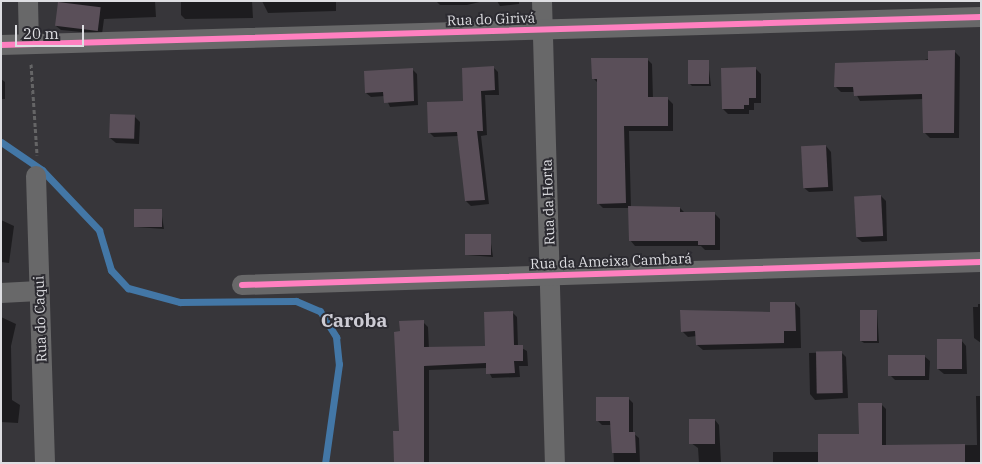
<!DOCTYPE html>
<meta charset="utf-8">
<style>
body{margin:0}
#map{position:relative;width:982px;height:464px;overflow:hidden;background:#37363a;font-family:"IBM Plex Serif",serif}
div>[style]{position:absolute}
.shadow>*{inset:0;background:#0007}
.stream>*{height:7px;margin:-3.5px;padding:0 3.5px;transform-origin:3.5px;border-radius:3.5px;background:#4377a6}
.building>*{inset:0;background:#5a4f59;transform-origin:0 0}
.path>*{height:3px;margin-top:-1.5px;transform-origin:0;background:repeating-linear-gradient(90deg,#656566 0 4px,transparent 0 6.5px)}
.street>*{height:20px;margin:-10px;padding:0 10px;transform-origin:10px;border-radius:10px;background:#686869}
.cycleway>*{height:6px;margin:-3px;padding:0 3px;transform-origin:3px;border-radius:3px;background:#ff80c0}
span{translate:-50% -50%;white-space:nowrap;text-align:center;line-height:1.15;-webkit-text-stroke:4px #2c2b31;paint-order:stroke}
.street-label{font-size:14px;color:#dedee2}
.district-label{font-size:19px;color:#cdccd4;font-weight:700}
.frame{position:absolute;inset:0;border:2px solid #dedee2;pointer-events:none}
.scale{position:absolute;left:15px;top:25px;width:69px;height:22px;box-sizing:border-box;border:2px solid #dedee2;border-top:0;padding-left:6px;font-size:15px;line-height:18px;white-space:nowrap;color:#dedee2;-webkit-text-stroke:4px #2c2b31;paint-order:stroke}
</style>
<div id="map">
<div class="shadow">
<i style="clip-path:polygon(59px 1px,155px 1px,156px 17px,104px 19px,102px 34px,61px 30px,56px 26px)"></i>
<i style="clip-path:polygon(181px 1px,252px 1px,253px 18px,185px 19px,181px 15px)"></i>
<i style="clip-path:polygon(262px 1px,336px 1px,336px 11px,268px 13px)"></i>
<i style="clip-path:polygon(436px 1px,484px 1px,467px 5px,440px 5px)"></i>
<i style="clip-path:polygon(519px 1px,519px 4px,500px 6px,497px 1px)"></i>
<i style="clip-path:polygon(954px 51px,960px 57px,959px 138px,930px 138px,925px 133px,924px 99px,860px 101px,855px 92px,841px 92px,836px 87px)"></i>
<i style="clip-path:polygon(647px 59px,652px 64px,653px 99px,668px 99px,673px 104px,673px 131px,629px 131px,631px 208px,680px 208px,685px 213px,714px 213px,720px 219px,720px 250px,705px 250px,701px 246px,635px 246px,630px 240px,630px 208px,603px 208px,598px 203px,599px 84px,593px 78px)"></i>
<i style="clip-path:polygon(708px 61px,711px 86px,692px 86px,689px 83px)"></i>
<i style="clip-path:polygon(494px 68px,498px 72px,499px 95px,485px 95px,487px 135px,481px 136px,489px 204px,471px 206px,466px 201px,458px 136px,434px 137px,429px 132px,464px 102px)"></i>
<i style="clip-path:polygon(755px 68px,761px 74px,761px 103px,754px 103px,754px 110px,749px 110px,749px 114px,728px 114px,723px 109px)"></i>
<i style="clip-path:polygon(412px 69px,417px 74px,418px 105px,390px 107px,385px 96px,371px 97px,366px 93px)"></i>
<i style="clip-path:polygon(1px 79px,5px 82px,5px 99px,1px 99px)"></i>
<i style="clip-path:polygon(135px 117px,140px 122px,139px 144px,116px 143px,110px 138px)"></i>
<i style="clip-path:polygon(826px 146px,831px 152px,833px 191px,809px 192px,803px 187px)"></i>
<i style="clip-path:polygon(881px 196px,886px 201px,887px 241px,862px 242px,856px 237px)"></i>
<i style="clip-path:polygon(161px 210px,164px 229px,136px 227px)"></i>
<i style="clip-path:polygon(1px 220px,14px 226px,9px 263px,1px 262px)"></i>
<i style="clip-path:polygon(490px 236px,493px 257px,467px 255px)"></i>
<i style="clip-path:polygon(795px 303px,800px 308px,801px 348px,703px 350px,697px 345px,697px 336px,688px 337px,682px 331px,771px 314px)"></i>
<i style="clip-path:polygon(978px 304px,981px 304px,981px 343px,974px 338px,973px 307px,978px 307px)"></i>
<i style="clip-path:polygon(877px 311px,879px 343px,864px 343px,861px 341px)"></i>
<i style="clip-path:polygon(512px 312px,517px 317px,518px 346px,527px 351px,528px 366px,519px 366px,520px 377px,492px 378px,487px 368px,429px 370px,429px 463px,395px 463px,423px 322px,428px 327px,429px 349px,487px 347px)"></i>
<i style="clip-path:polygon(1px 317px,16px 324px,11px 346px,12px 400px,20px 405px,18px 423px,1px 422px)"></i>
<i style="clip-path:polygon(961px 340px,966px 346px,967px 374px,944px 374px,938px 369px)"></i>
<i style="clip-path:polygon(841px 352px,846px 357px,848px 398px,815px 400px,810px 394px,809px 353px)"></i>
<i style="clip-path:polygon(924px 356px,930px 361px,929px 380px,895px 380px,890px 375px)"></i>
<i style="clip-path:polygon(976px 396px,981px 396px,981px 463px,773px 463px,773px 452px,819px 452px,860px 435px,881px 404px,886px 409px,886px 446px,977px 445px)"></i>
<i style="clip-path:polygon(628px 398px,633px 403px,633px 433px,639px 438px,640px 463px,614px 463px,612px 425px,602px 425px,597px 420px)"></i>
<i style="clip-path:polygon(715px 420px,719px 425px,721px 463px,699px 463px,698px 448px,691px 443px)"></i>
</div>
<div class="stream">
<i style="left:1px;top:142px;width:50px;rotate:34.3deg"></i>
<i style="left:42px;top:170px;width:83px;rotate:46.5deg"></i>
<i style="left:99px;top:230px;width:42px;rotate:73.3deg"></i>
<i style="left:111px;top:270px;width:25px;rotate:47deg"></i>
<i style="left:128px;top:288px;width:54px;rotate:15.1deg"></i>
<i style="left:180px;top:302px;width:116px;rotate:-0.5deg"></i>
<i style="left:296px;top:301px;width:26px;rotate:23deg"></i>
<i style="left:320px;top:311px;width:31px;rotate:58deg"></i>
<i style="left:336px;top:337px;width:27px;rotate:84deg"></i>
<i style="left:339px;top:364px;width:100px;rotate:98deg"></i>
</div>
<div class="building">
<i style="left:58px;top:2px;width:43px;height:24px;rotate:7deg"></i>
<i style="clip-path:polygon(955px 50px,954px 133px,923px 133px,922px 94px,854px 96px,853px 87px,834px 87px,835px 63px,928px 60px,928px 51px)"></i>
<i style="clip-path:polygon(591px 58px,648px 58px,648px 97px,668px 97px,668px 126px,624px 126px,626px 203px,597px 204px,597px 79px,592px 79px)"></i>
<i style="left:688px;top:60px;width:21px;height:24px"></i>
<i style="clip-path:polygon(494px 66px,495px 90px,481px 91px,483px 131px,477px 131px,485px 200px,465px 201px,457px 132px,428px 133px,427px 102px,463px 101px,462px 68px)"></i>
<i style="clip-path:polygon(756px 67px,756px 98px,749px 98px,749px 105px,744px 105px,744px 109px,722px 109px,721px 68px)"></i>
<i style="clip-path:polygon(413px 68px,414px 101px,384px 103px,383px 92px,365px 93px,364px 71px)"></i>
<i style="left:110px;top:114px;width:25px;height:24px;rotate:2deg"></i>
<i style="left:826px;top:145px;width:42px;height:25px;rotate:87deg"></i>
<i style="left:881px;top:195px;width:41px;height:27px;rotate:87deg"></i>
<i style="clip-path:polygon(628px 206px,680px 207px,680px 212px,715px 212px,715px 245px,698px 245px,698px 241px,629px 241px)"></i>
<i style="left:162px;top:209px;width:18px;height:28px;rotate:90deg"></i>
<i style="left:491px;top:234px;width:21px;height:26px;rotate:90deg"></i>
<i style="clip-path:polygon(770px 302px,795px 302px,796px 331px,784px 331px,784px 343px,696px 345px,695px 331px,681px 332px,680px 310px,770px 312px)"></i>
<i style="left:860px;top:310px;width:17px;height:31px"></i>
<i style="clip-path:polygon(513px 311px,514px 345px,523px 345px,523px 361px,514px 361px,515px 373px,486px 374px,486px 363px,424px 366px,424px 463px,394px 463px,393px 431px,399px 431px,394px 332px,400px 331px,399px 321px,424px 320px,424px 347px,485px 346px,484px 312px)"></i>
<i style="left:937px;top:339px;width:25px;height:30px"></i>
<i style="left:842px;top:351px;width:42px;height:26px;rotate:89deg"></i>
<i style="left:888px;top:355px;width:37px;height:21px"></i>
<i style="clip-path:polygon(596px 397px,629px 397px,629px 432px,635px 432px,636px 453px,612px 453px,610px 421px,596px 421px)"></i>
<i style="clip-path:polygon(858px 403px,882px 403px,882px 445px,965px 444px,965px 463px,818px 463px,818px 434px,859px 434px)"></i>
<i style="left:689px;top:419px;width:26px;height:25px"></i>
</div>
<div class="path">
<i style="left:31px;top:64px;width:91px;rotate:86.2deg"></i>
</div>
<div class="street">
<i style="left:28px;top:1px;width:43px;rotate:88.7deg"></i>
<i style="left:542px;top:1px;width:462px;rotate:88.4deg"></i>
<i style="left:1px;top:45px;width:980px;rotate:-1.64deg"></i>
<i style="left:36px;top:176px;width:287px;rotate:88.2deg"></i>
<i style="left:242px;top:285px;width:739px;rotate:-1.78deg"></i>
<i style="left:1px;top:293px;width:38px;rotate:-3deg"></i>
</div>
<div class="cycleway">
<i style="left:1px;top:45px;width:980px;rotate:-1.64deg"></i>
<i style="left:242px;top:285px;width:739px;rotate:-1.78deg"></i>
</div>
<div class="street-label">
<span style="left:491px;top:19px;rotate:-2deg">Rua do Girivá</span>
<span style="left:548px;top:202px;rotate:-92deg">Rua da Horta</span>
<span style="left:611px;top:261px;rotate:-2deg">Rua da Ameixa Cambará</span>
<span style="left:40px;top:319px;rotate:-92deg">Rua do Caqui</span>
</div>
<div class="district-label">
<span style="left:354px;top:321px">Caroba</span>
</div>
<div class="frame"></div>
<div class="scale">20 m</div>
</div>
